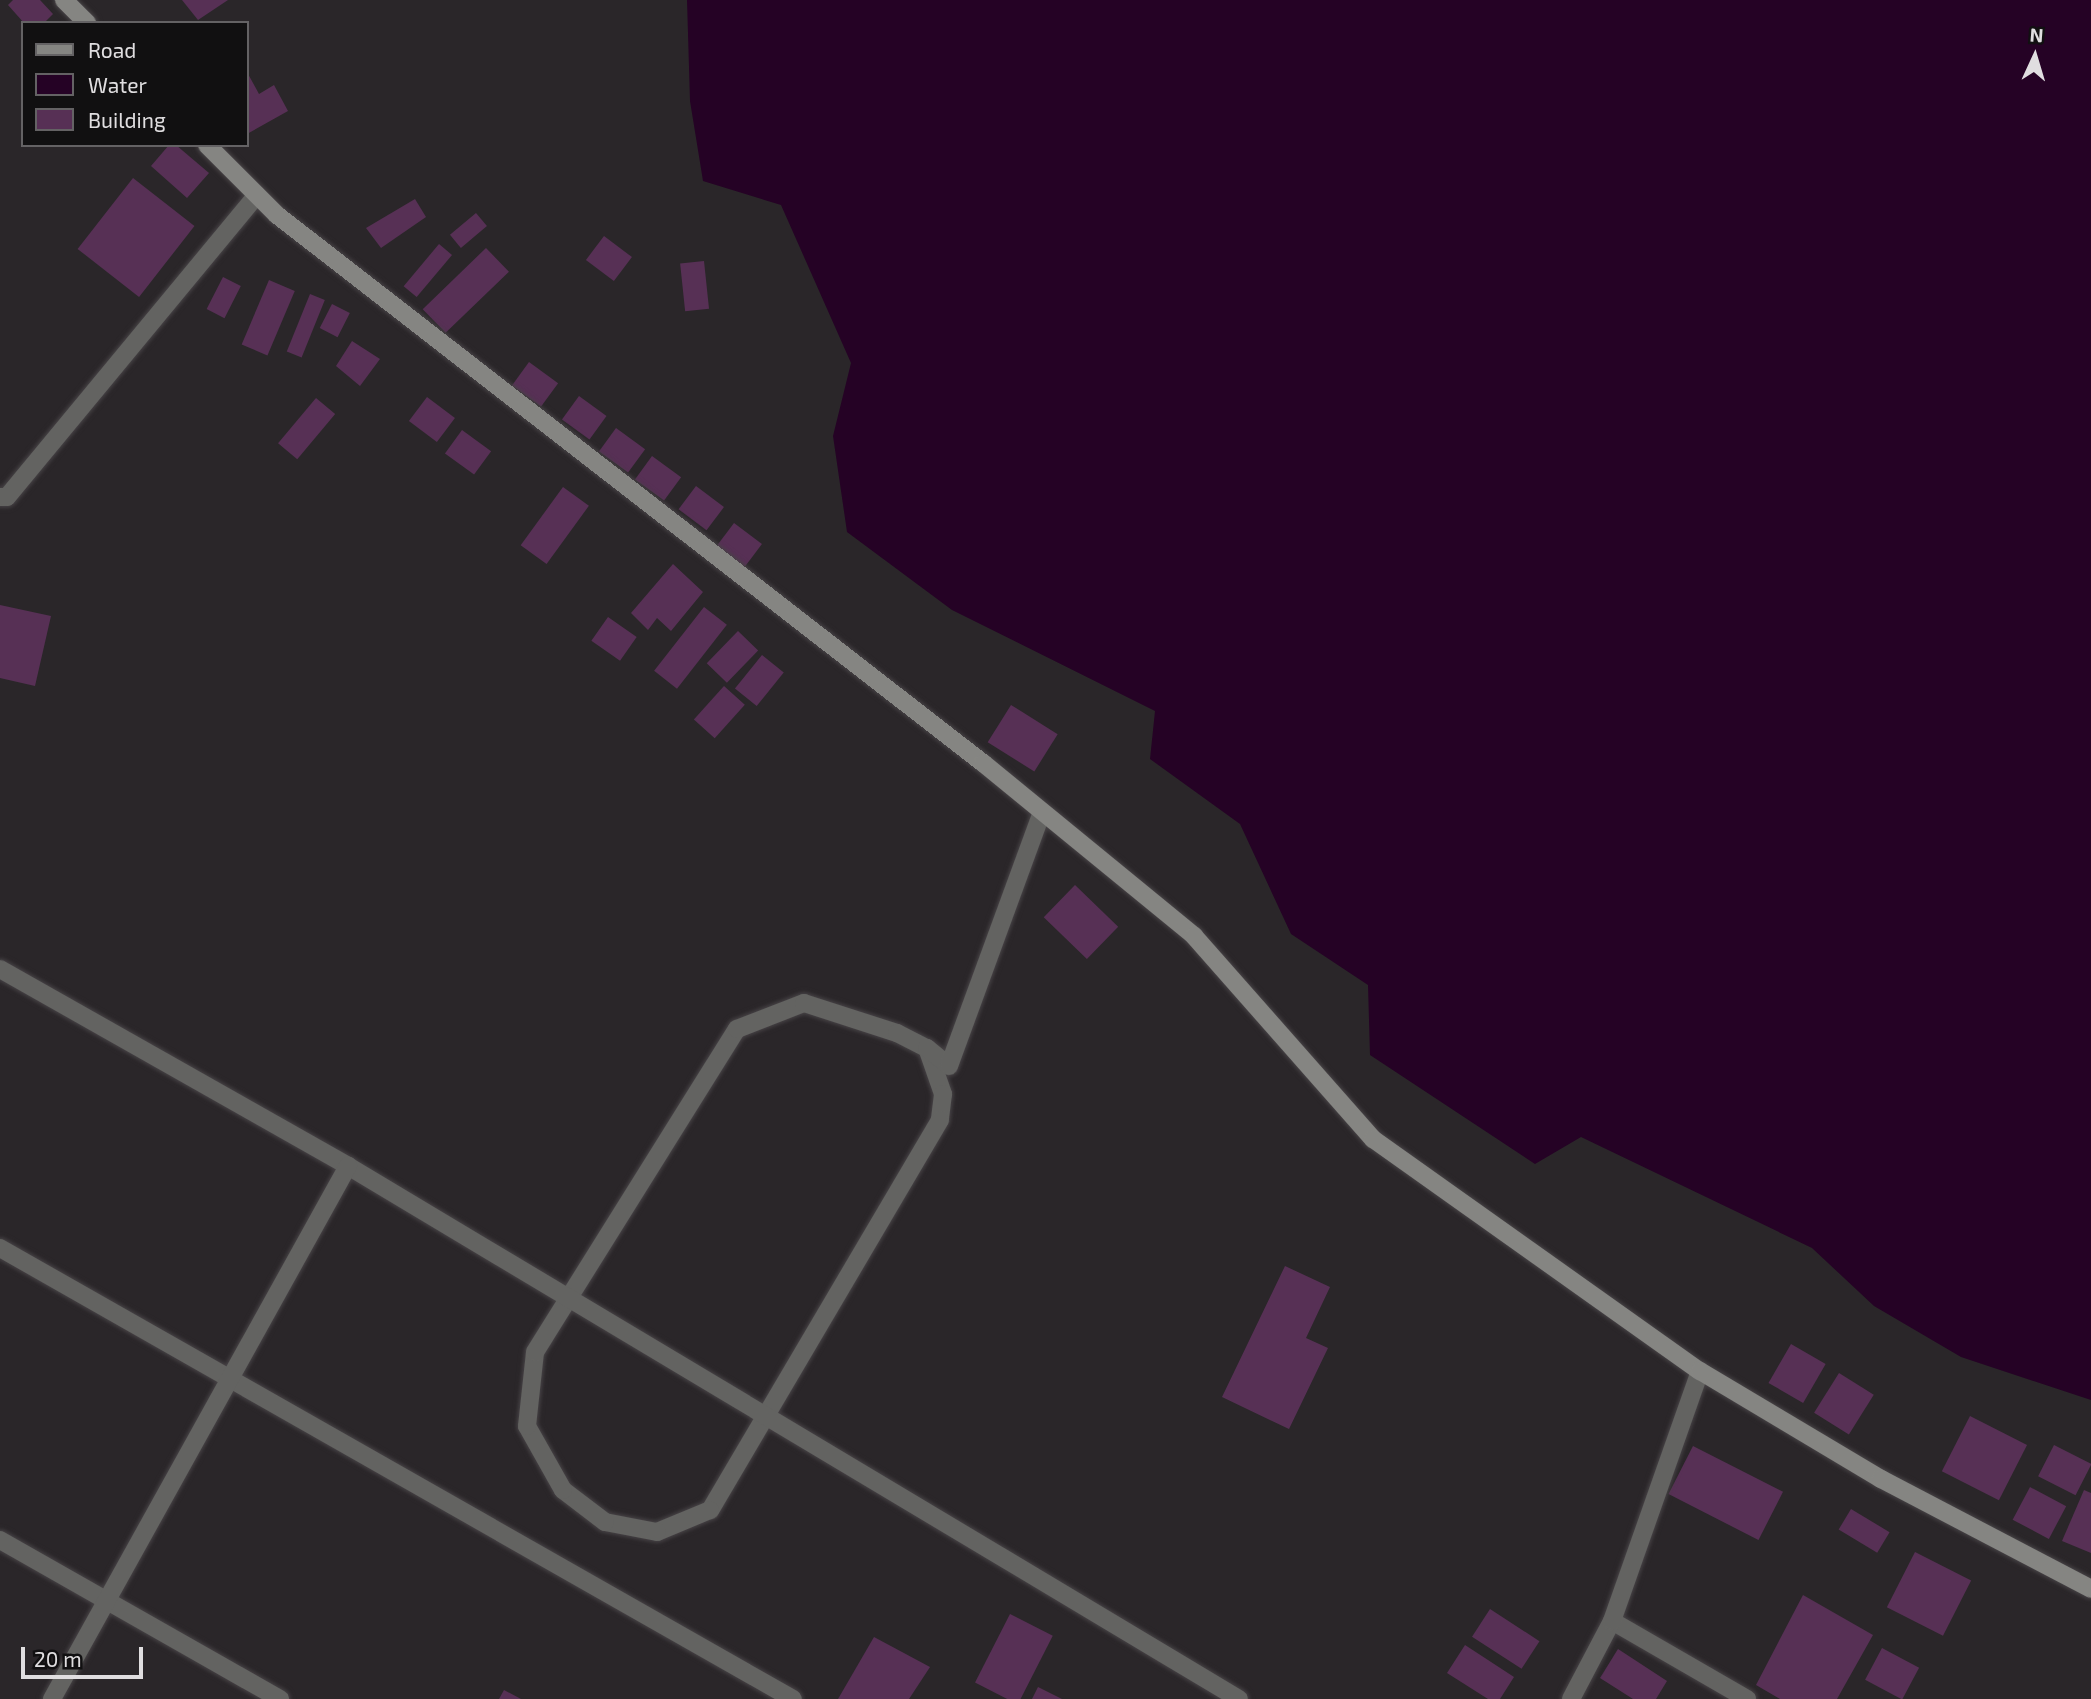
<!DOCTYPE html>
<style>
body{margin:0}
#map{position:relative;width:2091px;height:1699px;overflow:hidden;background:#2a2629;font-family:"Exo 2",sans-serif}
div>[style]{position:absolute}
.water>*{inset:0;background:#250225}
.building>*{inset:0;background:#573055;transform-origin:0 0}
.roads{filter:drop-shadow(0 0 2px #474346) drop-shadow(0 0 2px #474346)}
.lane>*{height:18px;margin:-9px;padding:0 9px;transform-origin:9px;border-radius:9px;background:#636361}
.street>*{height:18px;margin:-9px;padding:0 9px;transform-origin:9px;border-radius:9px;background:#636361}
.secondary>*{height:18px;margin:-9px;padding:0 9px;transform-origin:9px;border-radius:9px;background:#858582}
span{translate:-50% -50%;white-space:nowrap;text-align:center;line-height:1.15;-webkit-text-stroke:7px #111011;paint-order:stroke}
.legend{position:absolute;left:21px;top:21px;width:228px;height:126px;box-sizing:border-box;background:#111011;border:2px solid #646264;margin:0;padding:9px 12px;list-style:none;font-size:21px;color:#e0dee0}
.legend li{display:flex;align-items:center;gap:14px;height:35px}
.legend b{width:35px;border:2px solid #646264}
.north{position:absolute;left:2000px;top:21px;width:70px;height:70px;-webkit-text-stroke:5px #111011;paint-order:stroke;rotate:4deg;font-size:19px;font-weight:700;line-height:28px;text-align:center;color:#e0dee0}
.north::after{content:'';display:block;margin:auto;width:24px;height:32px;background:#e0dee0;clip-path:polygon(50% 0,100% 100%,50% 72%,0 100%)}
.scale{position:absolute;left:21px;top:1647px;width:122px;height:32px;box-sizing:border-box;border:4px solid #e0dee0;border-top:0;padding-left:9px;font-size:21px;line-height:24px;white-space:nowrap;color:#e0dee0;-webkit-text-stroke:5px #111011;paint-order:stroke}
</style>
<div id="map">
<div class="water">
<i style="clip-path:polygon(687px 0,2091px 0,2091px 1400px,1961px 1357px,1874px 1306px,1812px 1248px,1581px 1137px,1535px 1164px,1370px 1055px,1368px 985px,1291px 934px,1240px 824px,1150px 759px,1155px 711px,952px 610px,847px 532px,833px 436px,851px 363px,781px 205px,703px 181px,690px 101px)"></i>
</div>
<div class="building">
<i style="clip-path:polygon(13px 0,40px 0,53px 14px,44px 23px,24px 23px,8px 5px)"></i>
<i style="clip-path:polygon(182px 0,228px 0,198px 20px)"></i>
<i style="clip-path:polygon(247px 72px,259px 94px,274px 85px,288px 111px,247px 134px)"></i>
<i style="clip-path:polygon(169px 145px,176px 145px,209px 173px,187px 198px,151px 166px)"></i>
<i style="left:133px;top:178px;width:78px;height:90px;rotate:38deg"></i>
<i style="clip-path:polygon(415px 199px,426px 217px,381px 248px,366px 228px)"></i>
<i style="left:476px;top:213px;width:17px;height:34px;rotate:50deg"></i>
<i style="left:604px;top:236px;width:35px;height:30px;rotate:37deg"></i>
<i style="left:439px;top:244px;width:17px;height:55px;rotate:40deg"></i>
<i style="left:486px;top:248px;width:33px;height:88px;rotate:46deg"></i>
<i style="left:704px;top:261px;width:48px;height:24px;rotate:84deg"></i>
<i style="left:223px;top:277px;width:20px;height:36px;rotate:27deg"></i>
<i style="left:269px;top:280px;width:28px;height:70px;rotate:23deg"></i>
<i style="left:310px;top:294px;width:16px;height:62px;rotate:22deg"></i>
<i style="left:332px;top:304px;width:20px;height:27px;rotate:27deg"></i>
<i style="clip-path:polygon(352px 341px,380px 359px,360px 386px,336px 366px)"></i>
<i style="left:529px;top:362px;width:36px;height:29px;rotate:36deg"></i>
<i style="left:579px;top:396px;width:34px;height:29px;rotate:36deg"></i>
<i style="left:427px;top:397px;width:35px;height:30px;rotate:37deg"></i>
<i style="left:316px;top:398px;width:25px;height:59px;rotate:40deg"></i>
<i style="left:616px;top:428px;width:36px;height:29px;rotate:36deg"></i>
<i style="left:462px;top:430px;width:36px;height:29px;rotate:36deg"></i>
<i style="left:652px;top:456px;width:36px;height:29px;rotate:36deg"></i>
<i style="left:696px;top:486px;width:35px;height:29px;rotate:37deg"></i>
<i style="left:563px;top:487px;width:32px;height:72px;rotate:36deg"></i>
<i style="left:734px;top:523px;width:35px;height:30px;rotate:37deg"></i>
<i style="clip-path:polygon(673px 564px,703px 592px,671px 631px,657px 618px,648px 630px,631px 613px)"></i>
<i style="clip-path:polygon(0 605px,51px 616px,35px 686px,0 678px)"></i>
<i style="left:704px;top:607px;width:29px;height:81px;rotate:38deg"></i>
<i style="left:608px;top:617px;width:35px;height:29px;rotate:35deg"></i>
<i style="left:738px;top:631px;width:28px;height:45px;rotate:44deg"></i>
<i style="left:762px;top:655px;width:28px;height:43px;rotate:39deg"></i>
<i style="left:724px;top:686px;width:28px;height:45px;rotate:42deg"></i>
<i style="left:1011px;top:705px;width:55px;height:44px;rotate:32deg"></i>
<i style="left:1075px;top:885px;width:60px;height:45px;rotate:44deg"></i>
<i style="clip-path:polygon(1285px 1266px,1330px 1287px,1306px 1338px,1328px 1348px,1289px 1429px,1222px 1397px)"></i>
<i style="left:1791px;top:1344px;width:40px;height:45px;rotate:30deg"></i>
<i style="left:1839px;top:1373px;width:41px;height:47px;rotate:32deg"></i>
<i style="left:1970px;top:1416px;width:64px;height:62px;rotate:27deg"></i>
<i style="left:2054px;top:1445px;width:42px;height:35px;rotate:27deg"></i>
<i style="left:1693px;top:1446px;width:101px;height:54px;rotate:27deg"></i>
<i style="left:2030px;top:1487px;width:41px;height:37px;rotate:28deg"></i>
<i style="clip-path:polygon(2084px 1490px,2091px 1493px,2091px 1553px,2062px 1541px)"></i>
<i style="left:1851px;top:1509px;width:45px;height:24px;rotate:31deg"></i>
<i style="left:1915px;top:1552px;width:63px;height:62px;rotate:27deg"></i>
<i style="clip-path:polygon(1803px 1595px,1873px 1635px,1837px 1699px,1780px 1699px,1756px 1685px)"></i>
<i style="left:1490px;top:1609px;width:59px;height:33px;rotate:33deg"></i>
<i style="left:1010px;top:1614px;width:48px;height:77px;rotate:27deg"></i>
<i style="clip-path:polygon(874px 1637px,930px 1667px,909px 1699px,838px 1699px)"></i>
<i style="clip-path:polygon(1465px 1645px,1514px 1677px,1500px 1699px,1488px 1699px,1447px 1673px)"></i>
<i style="left:1882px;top:1648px;width:42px;height:36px;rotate:28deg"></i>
<i style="clip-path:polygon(1618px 1649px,1667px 1681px,1656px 1699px,1633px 1699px,1600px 1678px)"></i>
<i style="clip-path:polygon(1038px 1687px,1062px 1699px,1032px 1699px)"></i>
<i style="clip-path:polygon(504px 1690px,521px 1699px,499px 1699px)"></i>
</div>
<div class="roads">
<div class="lane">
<i style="left:927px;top:1048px;width:49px;rotate:70.8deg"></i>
<i style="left:943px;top:1094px;width:26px;rotate:97deg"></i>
<i style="left:940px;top:1120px;width:453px;rotate:120.5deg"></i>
<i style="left:710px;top:1510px;width:57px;rotate:157.5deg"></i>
<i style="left:657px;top:1532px;width:53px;rotate:-169.1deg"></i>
<i style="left:605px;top:1522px;width:53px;rotate:-142.7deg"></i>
<i style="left:563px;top:1490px;width:73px;rotate:-119.4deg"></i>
<i style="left:527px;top:1426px;width:74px;rotate:-83.8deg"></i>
<i style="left:535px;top:1352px;width:381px;rotate:-58deg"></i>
<i style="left:737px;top:1029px;width:72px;rotate:-21.2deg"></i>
<i style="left:804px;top:1003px;width:98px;rotate:17.9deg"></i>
<i style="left:897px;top:1033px;width:34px;rotate:27deg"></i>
<i style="left:927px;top:1048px;width:28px;rotate:39deg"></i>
<i style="left:949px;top:1066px;width:270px;rotate:-69.9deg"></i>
</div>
<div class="street">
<i style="left:0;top:497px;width:7px"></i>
<i style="left:7px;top:497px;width:392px;rotate:-50.4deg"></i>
<i style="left:0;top:969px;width:400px;rotate:29.5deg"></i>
<i style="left:348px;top:1166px;width:1038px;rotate:30.89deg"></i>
<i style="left:0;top:1248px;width:912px;rotate:29.63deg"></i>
<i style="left:0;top:1540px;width:322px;rotate:29.6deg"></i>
<i style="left:1612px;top:1621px;width:156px;rotate:30deg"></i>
<i style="left:52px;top:1699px;width:610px;rotate:-60.95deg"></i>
<i style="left:1571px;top:1699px;width:88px;rotate:-62.3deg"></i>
<i style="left:1612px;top:1621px;width:265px;rotate:-70.6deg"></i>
</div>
<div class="secondary">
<i style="left:64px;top:0;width:33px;rotate:45deg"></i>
<i style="left:207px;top:145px;width:99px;rotate:45deg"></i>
<i style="left:277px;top:215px;width:894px;rotate:37.82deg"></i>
<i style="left:983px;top:763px;width:273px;rotate:39.3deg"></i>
<i style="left:1194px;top:936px;width:271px;rotate:48.6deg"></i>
<i style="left:1373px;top:1139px;width:401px;rotate:35.4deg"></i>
<i style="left:1700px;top:1371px;width:211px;rotate:30.8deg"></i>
<i style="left:1881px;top:1479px;width:237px;rotate:27.6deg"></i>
</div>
</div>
<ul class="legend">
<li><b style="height:9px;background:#858582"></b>Road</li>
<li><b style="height:19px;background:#250225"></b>Water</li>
<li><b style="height:19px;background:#573055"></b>Building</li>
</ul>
<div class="north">N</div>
<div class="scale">20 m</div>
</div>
